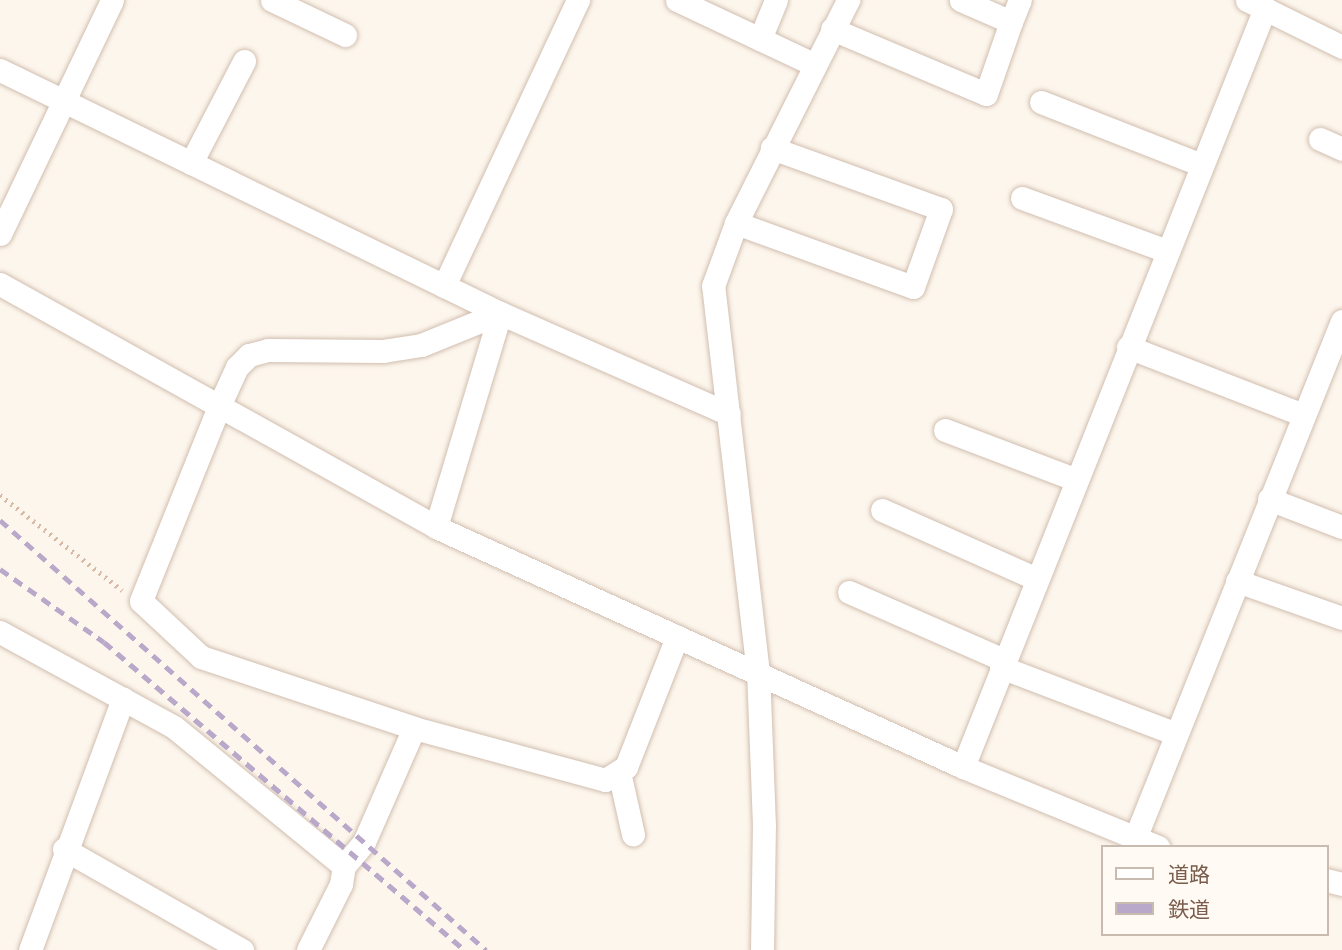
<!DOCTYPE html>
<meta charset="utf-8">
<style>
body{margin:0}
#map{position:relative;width:1342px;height:950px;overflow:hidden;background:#fdf6ec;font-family:Poppins,"Noto Sans JP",sans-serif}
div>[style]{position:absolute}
.path>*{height:4.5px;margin-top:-2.25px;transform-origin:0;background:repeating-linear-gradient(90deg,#d9b8a5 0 2px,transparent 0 7px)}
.roads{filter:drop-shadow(0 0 2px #d1beb0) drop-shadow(0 0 2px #d1beb0)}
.minor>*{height:23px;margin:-11.5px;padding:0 11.5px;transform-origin:11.5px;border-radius:11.5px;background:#fff}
.rail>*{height:5px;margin-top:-2.5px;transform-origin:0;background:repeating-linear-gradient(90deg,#b9a8c9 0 10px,transparent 0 17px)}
span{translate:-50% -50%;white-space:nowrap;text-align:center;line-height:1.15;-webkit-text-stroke:7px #fffaf3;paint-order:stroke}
.legend{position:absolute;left:1101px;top:845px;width:228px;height:91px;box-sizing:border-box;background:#fffaf3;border:2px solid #cabbb1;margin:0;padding:9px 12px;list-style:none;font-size:21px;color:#7a5c4d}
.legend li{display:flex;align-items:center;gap:14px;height:35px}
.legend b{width:35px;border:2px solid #cabbb1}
</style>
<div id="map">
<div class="path">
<i style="left:0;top:495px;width:155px;rotate:37.9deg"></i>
</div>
<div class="roads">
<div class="minor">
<i style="left:272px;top:0;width:81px;rotate:25.6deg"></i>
<i style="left:677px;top:0;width:150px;rotate:25.2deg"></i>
<i style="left:1247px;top:0;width:106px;rotate:26.3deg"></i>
<i style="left:1011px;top:22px;width:24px;rotate:-68deg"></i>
<i style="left:832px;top:29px;width:167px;rotate:22.9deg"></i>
<i style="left:986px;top:94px;width:76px;rotate:-70.9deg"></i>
<i style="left:1011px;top:22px;width:55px;rotate:-156.3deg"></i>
<i style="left:760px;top:39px;width:42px;rotate:-67.7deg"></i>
<i style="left:0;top:70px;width:556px;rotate:25.92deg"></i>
<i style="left:500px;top:313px;width:250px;rotate:23.8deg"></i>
<i style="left:1041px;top:102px;width:173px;rotate:21.4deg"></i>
<i style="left:1320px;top:139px;width:24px;rotate:24deg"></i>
<i style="left:191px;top:163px;width:115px;rotate:-62.5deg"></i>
<i style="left:1022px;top:198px;width:154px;rotate:20.1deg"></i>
<i style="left:736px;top:223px;width:188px;rotate:19.9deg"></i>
<i style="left:913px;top:287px;width:83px;rotate:-70.3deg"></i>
<i style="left:941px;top:209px;width:180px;rotate:-160.2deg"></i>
<i style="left:0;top:234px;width:259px;rotate:-64.4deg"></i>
<i style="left:0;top:284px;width:499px;rotate:29.1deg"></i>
<i style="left:436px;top:527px;width:579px;rotate:24.48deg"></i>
<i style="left:963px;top:767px;width:211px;rotate:22.3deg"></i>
<i style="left:444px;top:286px;width:316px;rotate:-64.9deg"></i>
<i style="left:500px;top:313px;width:85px;rotate:157.9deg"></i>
<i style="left:421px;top:345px;width:38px;rotate:171deg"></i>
<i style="left:383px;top:351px;width:115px;rotate:-179.5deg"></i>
<i style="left:268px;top:350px;width:20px;rotate:165deg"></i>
<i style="left:249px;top:355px;width:17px;rotate:135deg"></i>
<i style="left:237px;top:367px;width:41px;rotate:114.7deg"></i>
<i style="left:220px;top:404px;width:212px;rotate:111.9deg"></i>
<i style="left:141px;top:601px;width:82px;rotate:43deg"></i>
<i style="left:201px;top:657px;width:225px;rotate:18.4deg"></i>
<i style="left:414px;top:728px;width:198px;rotate:15.2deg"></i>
<i style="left:605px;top:780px;width:25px;rotate:-32deg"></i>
<i style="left:626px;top:767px;width:140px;rotate:-68.6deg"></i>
<i style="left:1128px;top:347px;width:188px;rotate:21.2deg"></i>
<i style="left:945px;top:430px;width:139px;rotate:20.7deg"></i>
<i style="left:1269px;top:499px;width:78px;rotate:21deg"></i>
<i style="left:882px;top:510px;width:167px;rotate:24deg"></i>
<i style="left:436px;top:527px;width:223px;rotate:-73.3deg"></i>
<i style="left:1237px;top:581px;width:111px;rotate:19.4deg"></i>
<i style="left:849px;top:592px;width:169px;rotate:23.7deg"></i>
<i style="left:0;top:632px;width:198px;rotate:28.6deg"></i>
<i style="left:174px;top:727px;width:220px;rotate:39.3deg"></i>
<i style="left:344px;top:866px;width:31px;rotate:-50deg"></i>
<i style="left:364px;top:842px;width:124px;rotate:-66.3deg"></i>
<i style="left:1001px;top:667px;width:187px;rotate:20.9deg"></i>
<i style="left:963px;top:767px;width:817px;rotate:-68.3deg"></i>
<i style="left:619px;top:772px;width:64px;rotate:77.3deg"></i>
<i style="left:1134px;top:841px;width:560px;rotate:-68.2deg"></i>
<i style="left:64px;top:849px;width:205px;rotate:29.6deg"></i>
<i style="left:1326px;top:880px;width:16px;rotate:14deg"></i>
<i style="left:30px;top:950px;width:268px;rotate:-69.7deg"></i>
<i style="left:308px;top:950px;width:74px;rotate:-63.4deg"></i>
<i style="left:341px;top:884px;width:18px;rotate:-81deg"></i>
<i style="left:762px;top:950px;width:124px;rotate:-89.1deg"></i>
<i style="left:764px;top:826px;width:153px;rotate:-92.2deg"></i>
<i style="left:758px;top:673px;width:390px;rotate:-96.6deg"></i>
<i style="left:713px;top:286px;width:67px;rotate:-69.9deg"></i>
<i style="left:736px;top:223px;width:250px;rotate:-63.3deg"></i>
</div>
</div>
<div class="rail">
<i style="left:0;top:520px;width:649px;rotate:41.5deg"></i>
<i style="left:0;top:569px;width:127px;rotate:35.1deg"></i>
<i style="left:104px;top:642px;width:475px;rotate:40.5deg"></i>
</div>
<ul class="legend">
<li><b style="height:9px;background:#fff"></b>道路</li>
<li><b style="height:9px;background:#b9a8c9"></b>鉄道</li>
</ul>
</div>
